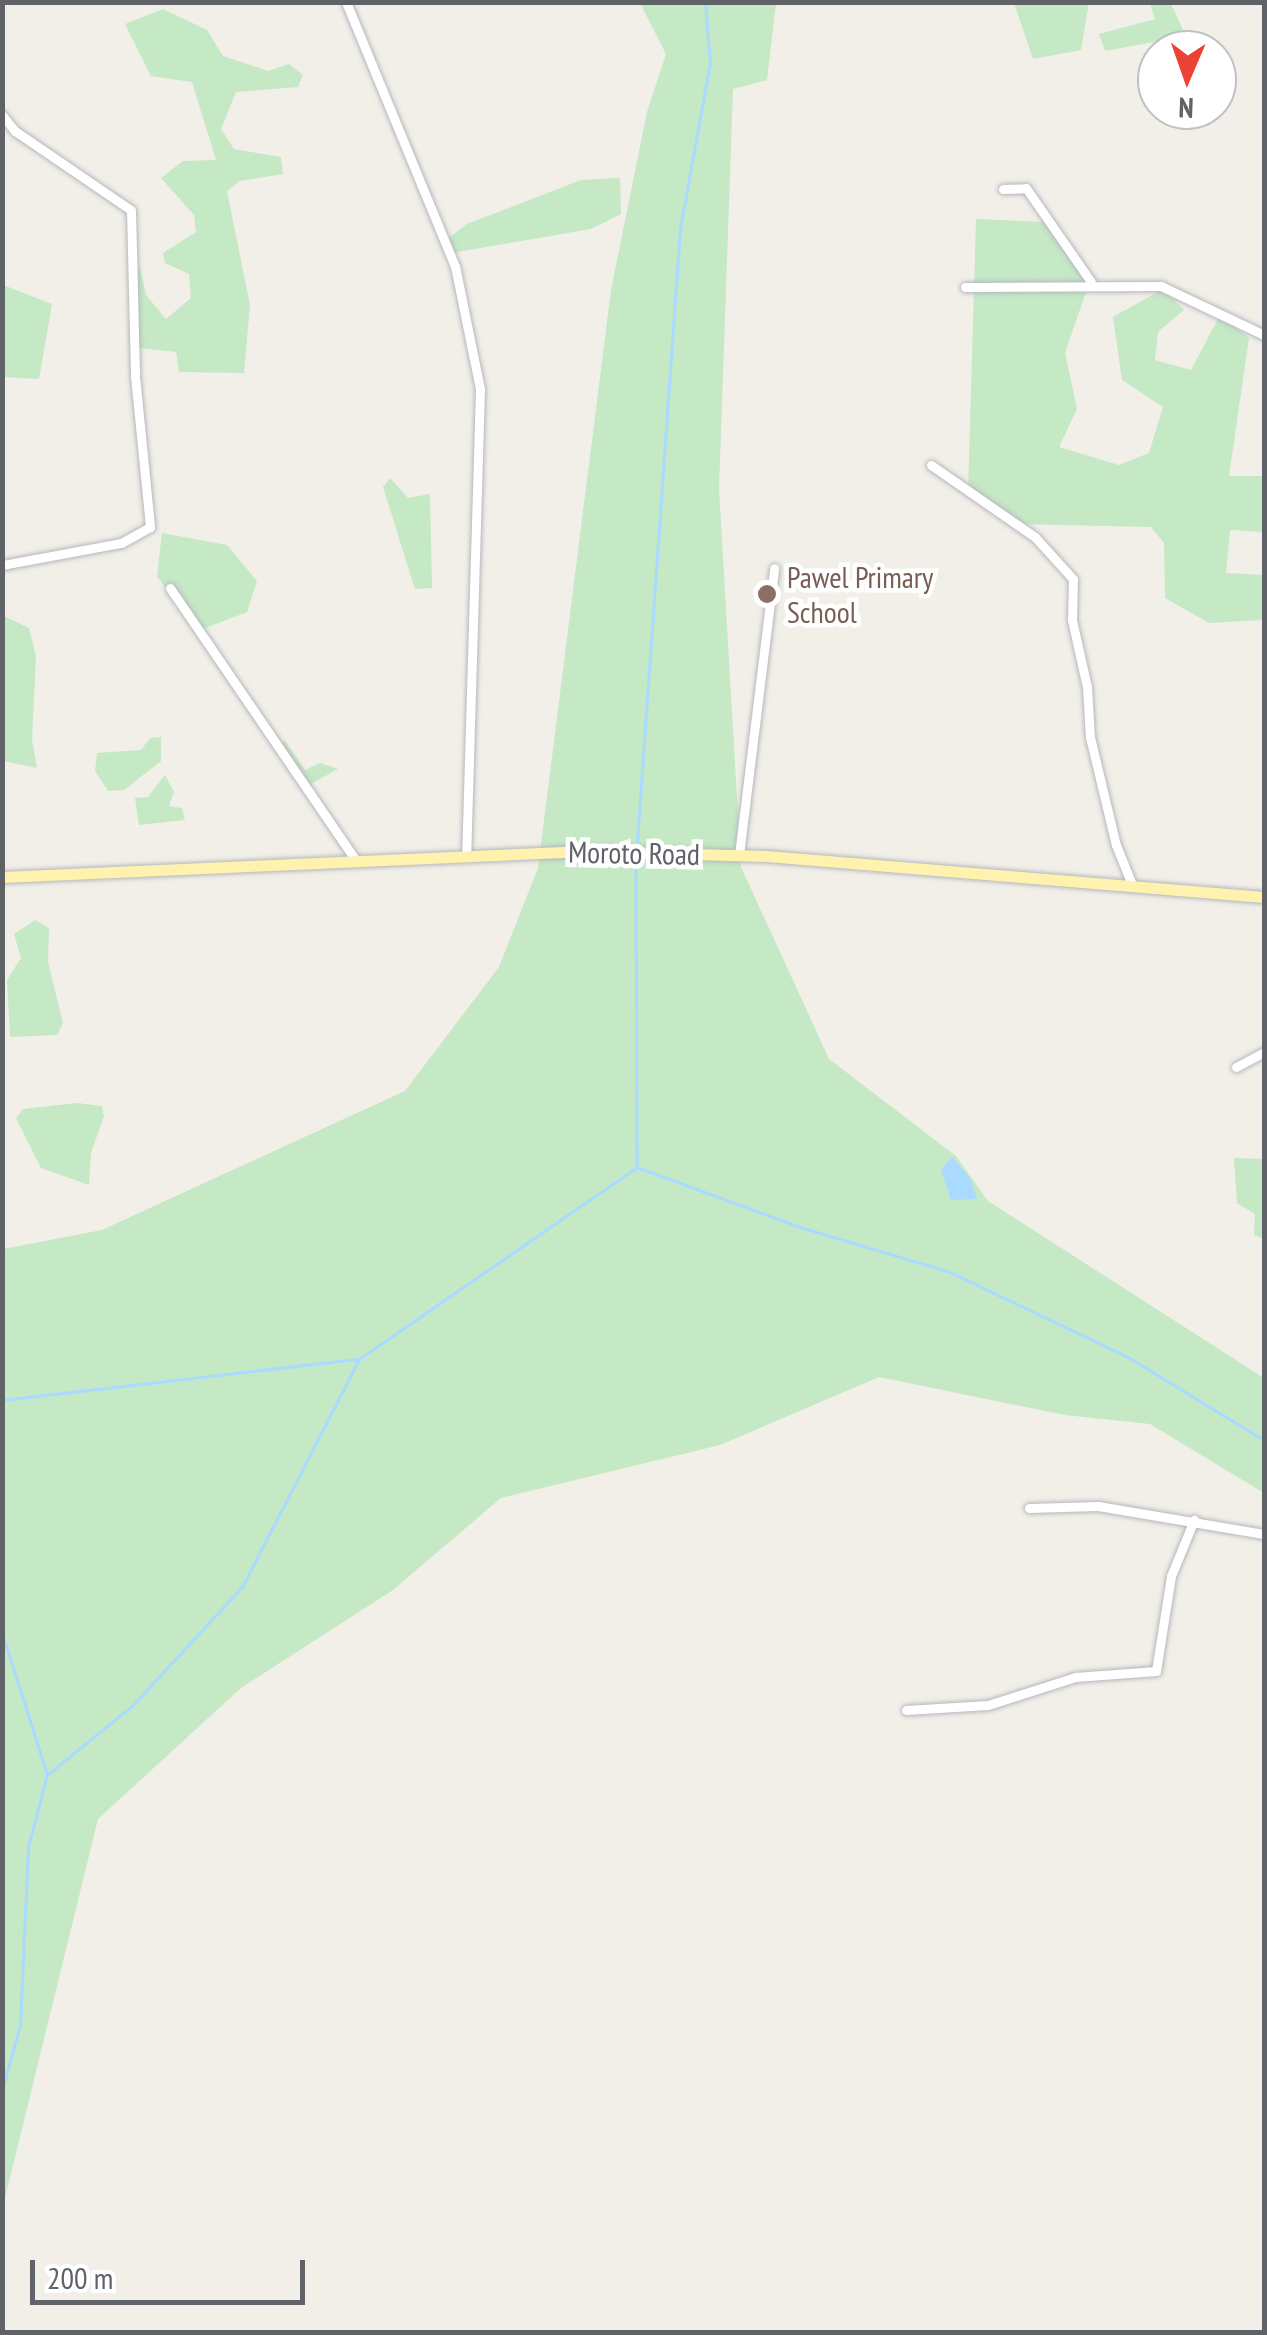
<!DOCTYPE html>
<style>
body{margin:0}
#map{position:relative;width:1267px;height:2335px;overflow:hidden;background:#f1efe8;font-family:"PT Sans Narrow",sans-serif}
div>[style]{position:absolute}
.green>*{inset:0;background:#c5e8c5}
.water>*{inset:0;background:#aadaff}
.stream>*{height:2.5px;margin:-1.25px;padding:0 1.25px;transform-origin:1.25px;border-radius:1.25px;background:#aadaff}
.roads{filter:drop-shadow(0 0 2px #b5b8bc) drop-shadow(0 0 2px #b5b8bc)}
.minor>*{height:9px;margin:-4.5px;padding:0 4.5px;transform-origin:4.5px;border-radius:4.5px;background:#fff}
.major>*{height:11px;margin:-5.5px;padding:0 5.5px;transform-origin:5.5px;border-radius:5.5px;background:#fff2af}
.dots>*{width:28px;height:28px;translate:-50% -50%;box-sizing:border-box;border:5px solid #fff;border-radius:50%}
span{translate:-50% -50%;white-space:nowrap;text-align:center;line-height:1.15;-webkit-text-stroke:9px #fff;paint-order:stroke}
.education-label{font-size:30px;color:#785e54}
.left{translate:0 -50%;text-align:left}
.street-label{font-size:30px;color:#5f6368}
.frame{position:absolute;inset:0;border:5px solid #5f6368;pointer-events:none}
.north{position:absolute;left:1137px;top:30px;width:100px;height:100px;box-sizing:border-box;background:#fff;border:2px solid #bfc1c3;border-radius:50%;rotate:182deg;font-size:28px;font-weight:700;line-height:40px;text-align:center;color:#5f6368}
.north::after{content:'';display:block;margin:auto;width:35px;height:45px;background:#ea4335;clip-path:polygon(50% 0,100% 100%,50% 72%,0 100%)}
.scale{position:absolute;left:30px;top:2260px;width:275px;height:45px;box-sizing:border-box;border:5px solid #5f6368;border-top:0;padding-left:12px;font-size:30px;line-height:35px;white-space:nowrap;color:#5f6368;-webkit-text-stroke:8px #fff;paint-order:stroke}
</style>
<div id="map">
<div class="green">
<i style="clip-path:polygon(1170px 2px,1186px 36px,1105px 51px,1099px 34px,1155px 19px,1150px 3px)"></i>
<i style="clip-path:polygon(640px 3px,776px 3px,767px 80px,733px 89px,719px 489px,741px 867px,829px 1059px,956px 1156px,988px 1201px,1264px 1378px,1264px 1493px,1150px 1424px,1065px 1415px,879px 1377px,720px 1445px,501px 1498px,393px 1590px,241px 1688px,98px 1819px,3px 2206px,3px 1249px,102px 1230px,405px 1091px,499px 967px,538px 868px,611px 290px,647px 112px,666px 54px)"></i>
<i style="clip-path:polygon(1014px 3px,1089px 3px,1081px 50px,1033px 59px)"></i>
<i style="clip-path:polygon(163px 9px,207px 30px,223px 56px,268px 71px,289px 64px,303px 75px,298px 87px,236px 92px,221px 129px,234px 149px,281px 157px,283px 174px,240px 181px,227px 191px,250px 305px,244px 373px,179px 372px,176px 352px,129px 347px,139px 263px,146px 295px,166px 319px,191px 298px,189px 274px,165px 263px,163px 253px,196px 232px,194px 215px,161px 178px,183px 161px,216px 160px,192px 82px,151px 76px,125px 24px)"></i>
<i style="clip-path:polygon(620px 178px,621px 214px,591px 229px,451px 253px,446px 240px,467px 224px,581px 180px)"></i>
<i style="clip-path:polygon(976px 219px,1046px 222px,1088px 286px,1065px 353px,1077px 409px,1059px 447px,1119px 465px,1149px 453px,1163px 407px,1122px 380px,1113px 317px,1163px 289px,1184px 310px,1158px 332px,1155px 360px,1191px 370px,1220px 315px,1249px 338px,1229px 476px,1264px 476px,1264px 532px,1230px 530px,1226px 573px,1264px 575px,1264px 620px,1209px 623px,1165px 598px,1164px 543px,1151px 527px,1018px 524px,968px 493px)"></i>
<i style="clip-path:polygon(3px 285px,52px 304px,39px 379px,3px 377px)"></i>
<i style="clip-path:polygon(390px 478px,408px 498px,430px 494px,432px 588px,415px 589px,383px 487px)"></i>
<i style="clip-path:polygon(162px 533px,227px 545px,257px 581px,247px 612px,200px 630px,157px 577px)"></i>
<i style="clip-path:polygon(2px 615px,29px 628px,36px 656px,32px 740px,37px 768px,3px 761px)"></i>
<i style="clip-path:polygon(161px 737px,161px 761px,124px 790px,108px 791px,95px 771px,97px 753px,141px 750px,150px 738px)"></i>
<i style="clip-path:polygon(285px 741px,305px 770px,320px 763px,338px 769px,309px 785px,279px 744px)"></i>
<i style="clip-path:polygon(165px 775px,174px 792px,169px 806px,182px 808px,185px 820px,139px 825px,135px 798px,148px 797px)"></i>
<i style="clip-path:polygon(35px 920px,49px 928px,48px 962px,63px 1023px,57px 1035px,10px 1037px,7px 980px,21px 958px,14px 934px)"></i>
<i style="clip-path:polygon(77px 1103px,102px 1106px,104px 1116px,91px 1153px,89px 1185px,41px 1168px,16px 1118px,23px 1109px)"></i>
<i style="clip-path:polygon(1234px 1158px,1264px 1159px,1264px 1239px,1254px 1235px,1255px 1214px,1237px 1203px)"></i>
</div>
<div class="water">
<i style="clip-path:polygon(952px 1157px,970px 1178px,977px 1199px,951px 1200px,941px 1170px)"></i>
</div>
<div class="stream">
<i style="left:637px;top:842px;width:615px;rotate:-85.99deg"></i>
<i style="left:680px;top:229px;width:169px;rotate:-79.8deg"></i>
<i style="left:710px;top:63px;width:61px;rotate:-94.7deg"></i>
<i style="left:636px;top:864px;width:301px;rotate:89.8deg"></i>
<i style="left:637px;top:1167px;width:174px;rotate:20.2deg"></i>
<i style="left:800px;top:1227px;width:154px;rotate:16.6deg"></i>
<i style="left:948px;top:1271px;width:202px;rotate:25.5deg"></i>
<i style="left:1130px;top:1358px;width:157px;rotate:31.5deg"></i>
<i style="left:2px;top:1400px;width:359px;rotate:-6.6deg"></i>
<i style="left:359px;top:1359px;width:338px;rotate:-34.6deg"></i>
<i style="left:2px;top:1632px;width:148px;rotate:72.3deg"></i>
<i style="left:2px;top:2090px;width:67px;rotate:-74.5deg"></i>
<i style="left:20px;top:2025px;width:178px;rotate:-87.4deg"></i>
<i style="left:28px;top:1847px;width:74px;rotate:-75.2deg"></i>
<i style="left:47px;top:1775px;width:109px;rotate:-39.1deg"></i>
<i style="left:132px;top:1706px;width:162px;rotate:-47.3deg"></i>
<i style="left:242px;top:1587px;width:256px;rotate:-62.8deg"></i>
</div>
<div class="roads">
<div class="minor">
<i style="left:346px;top:2px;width:286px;rotate:67.6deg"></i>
<i style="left:455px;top:266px;width:126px;rotate:78.5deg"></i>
<i style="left:480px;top:389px;width:464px;rotate:91.7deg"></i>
<i style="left:2px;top:115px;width:21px;rotate:51deg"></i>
<i style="left:15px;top:131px;width:140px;rotate:34.3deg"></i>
<i style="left:131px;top:210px;width:166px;rotate:88.6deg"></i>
<i style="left:135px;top:376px;width:152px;rotate:84.3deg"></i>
<i style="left:150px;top:527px;width:33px;rotate:151deg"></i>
<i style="left:121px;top:543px;width:121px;rotate:169.5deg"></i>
<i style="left:1003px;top:189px;width:23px;rotate:-2deg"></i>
<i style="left:1026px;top:188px;width:114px;rotate:55.3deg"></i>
<i style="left:965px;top:287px;width:196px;rotate:-0.3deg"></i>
<i style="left:1161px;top:286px;width:114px;rotate:25.4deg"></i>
<i style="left:931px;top:465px;width:126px;rotate:34.7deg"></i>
<i style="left:1035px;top:537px;width:57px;rotate:47.9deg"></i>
<i style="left:1073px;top:579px;width:41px;rotate:91.4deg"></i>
<i style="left:1072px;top:620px;width:69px;rotate:77.4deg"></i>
<i style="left:1087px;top:687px;width:50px;rotate:86.6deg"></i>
<i style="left:1090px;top:737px;width:111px;rotate:76.5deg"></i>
<i style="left:1116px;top:845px;width:45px;rotate:68deg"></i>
<i style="left:170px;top:588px;width:327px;rotate:55.7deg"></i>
<i style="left:739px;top:855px;width:289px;rotate:-83deg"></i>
<i style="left:1236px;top:1067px;width:32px;rotate:-28deg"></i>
<i style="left:1029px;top:1508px;width:69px;rotate:-1.7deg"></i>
<i style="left:1098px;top:1506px;width:168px;rotate:9.6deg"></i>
<i style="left:906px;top:1710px;width:82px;rotate:-3.5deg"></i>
<i style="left:988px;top:1705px;width:91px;rotate:-17.8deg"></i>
<i style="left:1075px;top:1677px;width:81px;rotate:-4.2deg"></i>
<i style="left:1156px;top:1671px;width:96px;rotate:-81deg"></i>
<i style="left:1171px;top:1576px;width:61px;rotate:-67.7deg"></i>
</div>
<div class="major">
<i style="left:2px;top:877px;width:584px;rotate:-2.55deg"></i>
<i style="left:585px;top:851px;width:181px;rotate:1.6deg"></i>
<i style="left:766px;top:856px;width:500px;rotate:4.7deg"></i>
</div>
</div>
<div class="dots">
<i style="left:767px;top:594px;background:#8d6e63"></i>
</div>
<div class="education-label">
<span class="left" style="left:787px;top:594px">Pawel Primary<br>School</span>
</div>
<div class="street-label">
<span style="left:634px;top:853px;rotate:1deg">Moroto Road</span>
</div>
<div class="frame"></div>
<div class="north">N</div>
<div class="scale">200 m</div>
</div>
